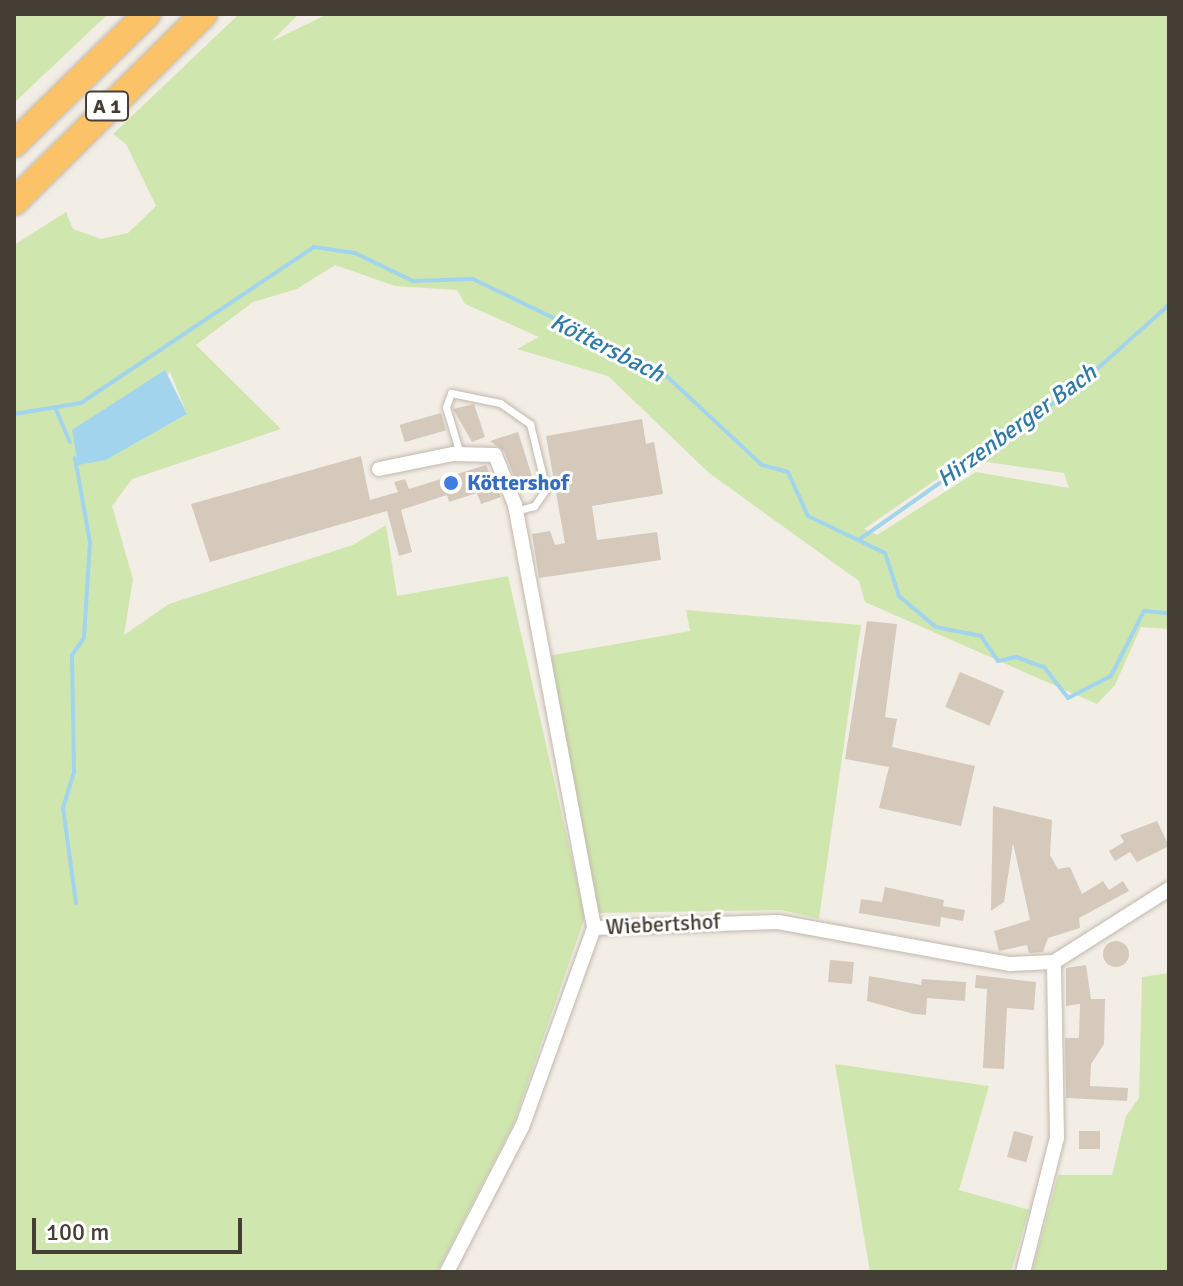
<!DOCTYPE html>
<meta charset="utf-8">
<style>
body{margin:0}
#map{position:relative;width:1183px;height:1286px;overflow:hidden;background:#f2eee6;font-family:Signika,sans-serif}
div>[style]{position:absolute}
.green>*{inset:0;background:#d0e6af}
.water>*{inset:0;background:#a3d4ee}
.stream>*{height:4px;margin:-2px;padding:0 2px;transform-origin:2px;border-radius:2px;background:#a3d4ee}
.building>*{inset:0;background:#d4c9bb;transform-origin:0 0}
.round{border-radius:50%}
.roads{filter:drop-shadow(0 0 2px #c1b8ab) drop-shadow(0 0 2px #c1b8ab)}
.service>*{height:7px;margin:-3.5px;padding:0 3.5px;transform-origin:3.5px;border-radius:3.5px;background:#fff}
.minor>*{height:14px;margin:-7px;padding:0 7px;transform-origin:7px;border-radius:7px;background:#fff}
.motorway>*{height:26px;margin:-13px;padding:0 13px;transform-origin:13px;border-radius:13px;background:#fbc268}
.dots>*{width:22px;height:22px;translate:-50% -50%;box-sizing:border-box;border:4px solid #fff;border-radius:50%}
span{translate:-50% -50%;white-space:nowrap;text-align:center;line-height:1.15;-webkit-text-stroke:6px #fff;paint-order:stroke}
.shield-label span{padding:2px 6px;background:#fff;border:2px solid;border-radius:6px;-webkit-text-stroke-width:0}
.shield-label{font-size:20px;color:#453e35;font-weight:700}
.shop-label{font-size:22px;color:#366cbe;font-weight:700}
.left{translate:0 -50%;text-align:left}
.street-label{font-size:22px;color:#453e35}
.water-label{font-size:24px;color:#2f7aa6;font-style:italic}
.frame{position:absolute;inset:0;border:16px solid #453e35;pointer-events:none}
.scale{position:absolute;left:32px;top:1218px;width:210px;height:36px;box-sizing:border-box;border:4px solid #453e35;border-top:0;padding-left:10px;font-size:24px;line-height:28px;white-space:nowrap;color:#453e35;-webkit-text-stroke:6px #fff;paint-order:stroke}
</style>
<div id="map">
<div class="green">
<i style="clip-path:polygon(14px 14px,108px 14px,14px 103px)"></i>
<i style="clip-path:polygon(evenodd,239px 14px,299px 14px,272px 41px,328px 14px,1169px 14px,1169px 629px,1141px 627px,1115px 685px,1097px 704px,865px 602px,859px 581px,709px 473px,608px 376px,517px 349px,539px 337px,465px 304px,457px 290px,395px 286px,335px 265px,297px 289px,253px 302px,196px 345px,281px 429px,132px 479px,112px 506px,133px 579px,124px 635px,169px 604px,353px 545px,386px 525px,397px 596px,508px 576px,585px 917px,513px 1125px,437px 1272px,14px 1272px,14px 245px,66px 212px,73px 229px,101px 239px,128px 233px,156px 206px,126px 144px,113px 134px,239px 14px,170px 372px,187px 414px,106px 460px,170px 372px,239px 14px,966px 459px,1064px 473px,1069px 488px,976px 472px,877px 535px,864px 529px,966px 459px)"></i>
<i style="clip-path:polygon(686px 610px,861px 625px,819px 919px,782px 910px,598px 913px,548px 656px,690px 631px)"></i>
<i style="clip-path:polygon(1169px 973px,1169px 1272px,1032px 1272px,1058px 1175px,1112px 1175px,1126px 1116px,1139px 1098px,1142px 977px)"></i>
<i style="clip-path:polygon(835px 1064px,989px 1086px,959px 1190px,1029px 1210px,1011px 1272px,870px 1272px)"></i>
</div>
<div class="water">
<i style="clip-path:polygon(165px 370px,187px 414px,106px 460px,78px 465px,72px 430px)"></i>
</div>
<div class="stream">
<i style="left:55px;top:407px;width:38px;rotate:67deg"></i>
<i style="left:14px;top:414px;width:68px;rotate:-9.3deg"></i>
<i style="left:81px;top:403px;width:280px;rotate:-33.8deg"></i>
<i style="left:314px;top:247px;width:41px;rotate:8.3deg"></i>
<i style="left:355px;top:253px;width:64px;rotate:25.8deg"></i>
<i style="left:413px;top:281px;width:60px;rotate:-1.9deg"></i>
<i style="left:473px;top:279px;width:207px;rotate:25.8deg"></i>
<i style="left:659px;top:369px;width:141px;rotate:43deg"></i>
<i style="left:762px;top:465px;width:27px;rotate:15deg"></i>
<i style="left:788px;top:472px;width:48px;rotate:65.6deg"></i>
<i style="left:808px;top:516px;width:85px;rotate:25.7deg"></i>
<i style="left:885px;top:553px;width:45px;rotate:72deg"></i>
<i style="left:899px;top:596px;width:48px;rotate:40deg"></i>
<i style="left:936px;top:627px;width:46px;rotate:11.3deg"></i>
<i style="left:981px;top:636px;width:30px;rotate:56deg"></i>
<i style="left:998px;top:661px;width:18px;rotate:-13deg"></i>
<i style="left:1016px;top:657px;width:30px;rotate:20deg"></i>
<i style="left:1044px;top:667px;width:39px;rotate:52deg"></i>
<i style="left:1068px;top:698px;width:48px;rotate:-27.1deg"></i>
<i style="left:1111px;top:676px;width:73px;rotate:-63.1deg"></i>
<i style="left:1144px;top:611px;width:25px;rotate:5deg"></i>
<i style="left:75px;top:458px;width:85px;rotate:79.9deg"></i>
<i style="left:90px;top:542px;width:96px;rotate:93.6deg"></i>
<i style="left:84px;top:638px;width:21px;rotate:125deg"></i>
<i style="left:72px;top:655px;width:117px;rotate:89deg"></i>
<i style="left:74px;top:772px;width:38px;rotate:107deg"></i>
<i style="left:63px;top:808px;width:96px;rotate:82.2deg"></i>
<i style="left:860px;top:539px;width:266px;rotate:-35.1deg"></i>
<i style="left:1078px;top:386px;width:122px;rotate:-41.7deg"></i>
</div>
<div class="building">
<i style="clip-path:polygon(474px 404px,485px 437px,472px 442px,453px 409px)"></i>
<i style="left:441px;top:413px;width:18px;height:43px;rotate:74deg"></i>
<i style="clip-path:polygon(642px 419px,646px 444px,654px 442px,663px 494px,592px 506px,597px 540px,657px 532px,661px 560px,539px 578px,532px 534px,550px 531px,555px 545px,565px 543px,546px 436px)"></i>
<i style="clip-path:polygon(518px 432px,532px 476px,516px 481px,504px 451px,490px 441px)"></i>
<i style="clip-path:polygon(361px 456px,370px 500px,398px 492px,394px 482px,405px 479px,409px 489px,486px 465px,501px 497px,481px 504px,477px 493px,449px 502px,447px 495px,401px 510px,412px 552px,399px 556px,387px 511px,210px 562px,191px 504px)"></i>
<i style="clip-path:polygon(867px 621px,897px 624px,885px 717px,897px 719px,892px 747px,975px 766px,961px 826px,879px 808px,889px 767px,845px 759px)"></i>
<i style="left:960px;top:672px;width:48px;height:38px;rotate:23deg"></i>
<i style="clip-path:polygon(993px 806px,1052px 820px,1050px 855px,1058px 869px,1070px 867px,1082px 894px,1103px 881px,1109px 890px,1123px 881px,1129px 891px,1079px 918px,1080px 928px,1048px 938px,1043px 952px,1029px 953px,1027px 945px,999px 951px,994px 931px,1030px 920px,1013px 843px,1004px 902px,991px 911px)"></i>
<i style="clip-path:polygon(1157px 821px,1169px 846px,1137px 862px,1130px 852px,1115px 861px,1109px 851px,1124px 842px,1120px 835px)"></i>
<i style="clip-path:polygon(885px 887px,944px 900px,943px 906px,965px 910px,963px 921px,941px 917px,940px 927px,859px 913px,861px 899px,882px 902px)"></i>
<i class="round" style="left:1103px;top:941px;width:26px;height:26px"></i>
<i style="left:830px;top:960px;width:24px;height:22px;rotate:5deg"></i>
<i style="clip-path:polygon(1086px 965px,1091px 999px,1105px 999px,1104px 1044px,1091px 1064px,1090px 1086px,1128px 1088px,1127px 1101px,1066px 1098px,1065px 1038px,1079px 1038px,1080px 1004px,1066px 1006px,1066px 968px)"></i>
<i style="clip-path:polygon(976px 975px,1036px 982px,1034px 1010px,1007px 1008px,1004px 1069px,983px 1068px,987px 989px,975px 988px)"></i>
<i style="clip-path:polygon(869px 976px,921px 985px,922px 979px,966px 982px,965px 1001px,927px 998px,926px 1015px,914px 1014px,867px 1001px)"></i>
<i style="left:1014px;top:1131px;width:20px;height:27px;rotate:15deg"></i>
<i style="left:1100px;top:1131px;width:18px;height:21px;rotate:90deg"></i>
</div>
<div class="roads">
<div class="service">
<i style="left:460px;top:454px;width:49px;rotate:-106.6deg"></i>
<i style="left:446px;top:407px;width:15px;rotate:-70deg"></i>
<i style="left:451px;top:393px;width:50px;rotate:11.5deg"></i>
<i style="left:500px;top:403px;width:37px;rotate:35deg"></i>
<i style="left:530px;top:424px;width:67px;rotate:76.2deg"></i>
<i style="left:546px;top:489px;width:21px;rotate:125deg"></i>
<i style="left:534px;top:506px;width:20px;rotate:165deg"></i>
</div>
<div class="minor">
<i style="left:379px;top:469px;width:76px;rotate:-11.5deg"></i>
<i style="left:453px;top:454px;width:42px;rotate:1.4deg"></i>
<i style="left:495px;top:455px;width:54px;rotate:68.2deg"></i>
<i style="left:515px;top:505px;width:430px;rotate:79.4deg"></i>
<i style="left:447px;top:1272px;width:163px;rotate:-62.7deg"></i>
<i style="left:522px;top:1127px;width:212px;rotate:-70.1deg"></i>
<i style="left:594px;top:928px;width:184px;rotate:-1.9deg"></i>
<i style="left:778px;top:922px;width:236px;rotate:10.3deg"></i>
<i style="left:1010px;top:964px;width:44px;rotate:-2.6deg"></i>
<i style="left:1054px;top:962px;width:136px;rotate:-32.4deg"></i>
<i style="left:1023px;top:1272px;width:138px;rotate:-75.8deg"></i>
<i style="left:1057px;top:1138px;width:176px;rotate:-91deg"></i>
</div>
<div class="motorway">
<i style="left:14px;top:144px;width:186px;rotate:-44.3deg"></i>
<i style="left:14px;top:202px;width:267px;rotate:-44.7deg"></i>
</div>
</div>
<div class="dots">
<i style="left:451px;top:483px;background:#3f7fe0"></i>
</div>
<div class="shield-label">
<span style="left:107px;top:106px">A 1</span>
</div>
<div class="shop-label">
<span class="left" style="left:467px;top:483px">Köttershof</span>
</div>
<div class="street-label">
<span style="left:663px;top:924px;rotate:-3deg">Wiebertshof</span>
</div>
<div class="water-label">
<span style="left:607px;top:348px;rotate:27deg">Köttersbach</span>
<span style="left:1017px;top:426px;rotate:-36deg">Hirzenberger Bach</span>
</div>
<div class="frame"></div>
<div class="scale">100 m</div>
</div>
